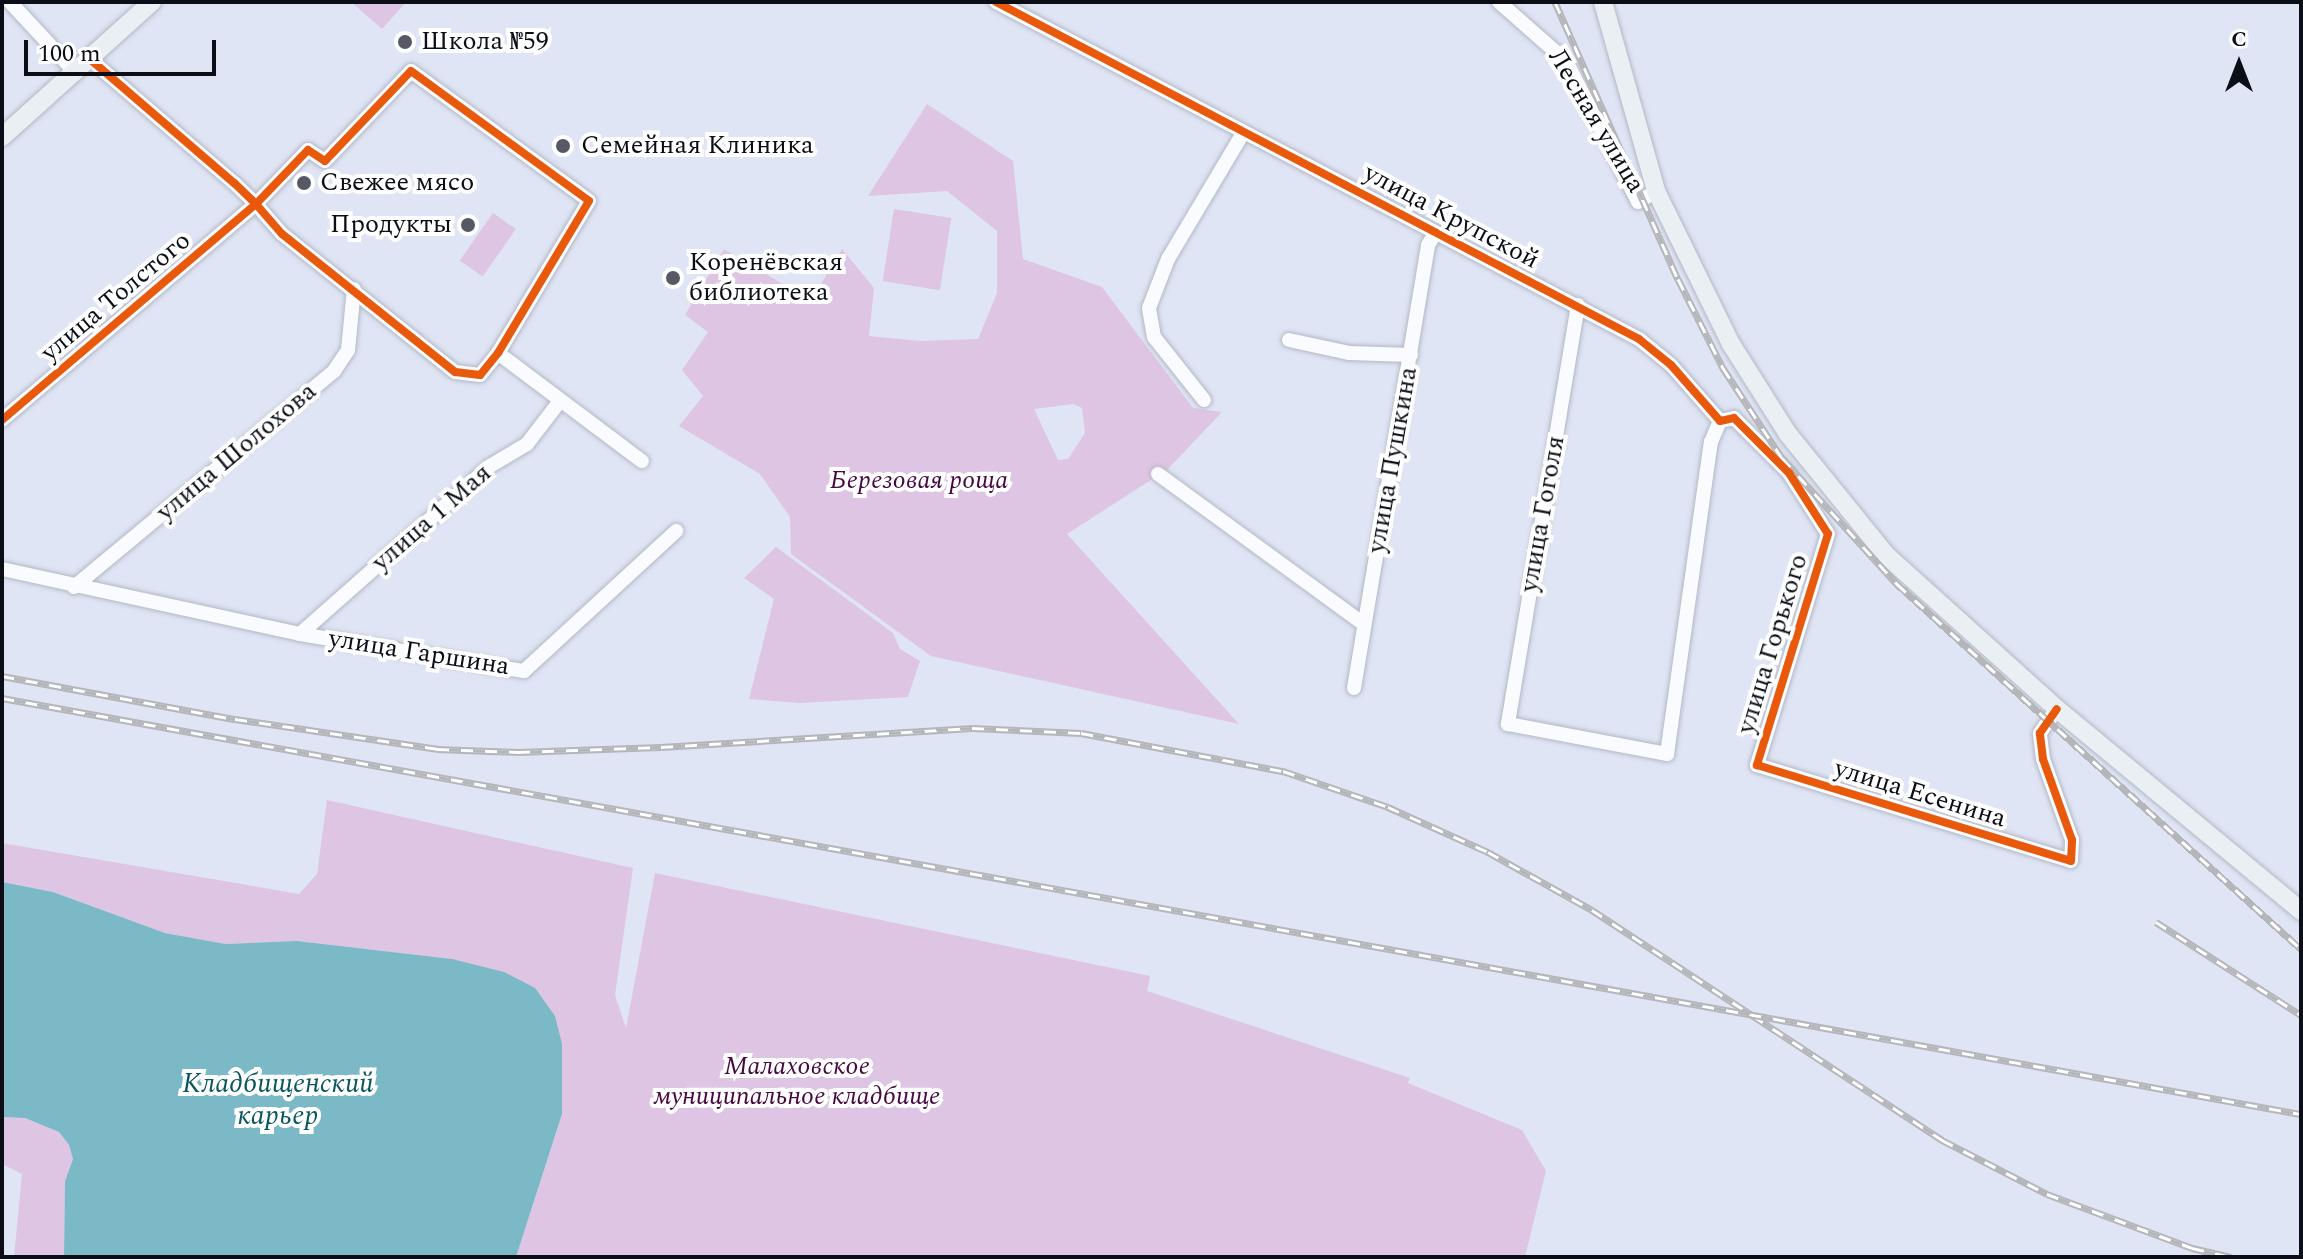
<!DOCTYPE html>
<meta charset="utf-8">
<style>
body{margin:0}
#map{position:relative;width:2303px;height:1259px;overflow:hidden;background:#e0e5f5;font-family:Spectral,serif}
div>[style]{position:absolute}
.green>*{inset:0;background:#dec5e3;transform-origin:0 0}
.water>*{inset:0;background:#7ab9c5}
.roads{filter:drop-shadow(0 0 2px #b3b8c4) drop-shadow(0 0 2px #b3b8c4)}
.minor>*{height:14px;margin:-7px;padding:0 7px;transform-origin:7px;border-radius:7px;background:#fafbfe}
.secondary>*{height:18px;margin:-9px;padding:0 9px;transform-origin:9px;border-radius:9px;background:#eaeff4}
.rail>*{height:7px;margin-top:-3.5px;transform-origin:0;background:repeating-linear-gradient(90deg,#fff 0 12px,#b5b6ba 0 24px);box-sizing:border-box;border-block:2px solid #b5b6ba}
.cycleway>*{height:8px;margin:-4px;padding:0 4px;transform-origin:4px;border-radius:4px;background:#e8590c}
.dots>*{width:22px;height:22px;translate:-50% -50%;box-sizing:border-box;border:4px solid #fff;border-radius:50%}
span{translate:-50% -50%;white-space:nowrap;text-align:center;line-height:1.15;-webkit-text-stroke:8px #fff;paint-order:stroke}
.poi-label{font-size:26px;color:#0b0e17}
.left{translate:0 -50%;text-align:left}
.right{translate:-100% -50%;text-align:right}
.street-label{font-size:26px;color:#0b0e17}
.park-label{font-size:26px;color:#470841;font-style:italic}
.water-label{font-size:28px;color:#0a575f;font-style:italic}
.frame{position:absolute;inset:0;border:4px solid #0b0e17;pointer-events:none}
.north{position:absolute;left:2199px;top:24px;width:80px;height:80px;-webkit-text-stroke:6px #fff;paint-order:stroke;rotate:0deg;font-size:22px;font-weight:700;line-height:32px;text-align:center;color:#0b0e17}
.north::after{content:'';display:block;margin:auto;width:28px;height:36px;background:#0b0e17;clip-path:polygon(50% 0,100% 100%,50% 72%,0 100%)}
.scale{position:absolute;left:24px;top:40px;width:192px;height:36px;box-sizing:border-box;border:4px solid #0b0e17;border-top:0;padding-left:10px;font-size:24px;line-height:28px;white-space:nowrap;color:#0b0e17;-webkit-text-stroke:6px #fff;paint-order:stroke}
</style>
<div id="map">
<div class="green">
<i style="clip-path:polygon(351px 2px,406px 2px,382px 29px)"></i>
<i style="clip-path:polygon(evenodd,927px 104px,1013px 161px,1023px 259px,1102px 287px,1193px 408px,1222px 412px,1168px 469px,1067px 534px,1239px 724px,931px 656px,791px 554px,790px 517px,760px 474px,679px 426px,703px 396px,682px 370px,708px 332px,685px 315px,724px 249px,811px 301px,842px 249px,874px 288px,869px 336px,920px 341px,978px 339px,997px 293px,997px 231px,947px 191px,868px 196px,927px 104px,1073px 404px,1082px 408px,1085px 433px,1068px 459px,1058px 460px,1034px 409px,1073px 404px)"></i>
<i style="left:894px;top:209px;width:58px;height:73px;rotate:9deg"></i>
<i style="left:493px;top:213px;width:28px;height:58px;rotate:35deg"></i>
<i style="clip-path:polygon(776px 547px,893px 633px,900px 649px,920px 661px,908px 697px,800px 703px,749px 699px,774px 599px,744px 578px)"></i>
<i style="clip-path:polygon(327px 800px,633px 868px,615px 995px,626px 1028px,655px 873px,1150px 976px,1147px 991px,1410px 1078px,1408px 1083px,1522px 1130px,1546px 1171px,1525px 1257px,516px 1257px,562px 1114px,452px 959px,297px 941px,225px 944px,165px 933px,53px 892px,2px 882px,2px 843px,299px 894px,317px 874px)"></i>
<i style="clip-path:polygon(2px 1117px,25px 1118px,59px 1132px,69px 1145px,73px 1159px,65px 1181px,64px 1257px,14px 1257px,22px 1174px,2px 1164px)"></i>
</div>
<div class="water">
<i style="clip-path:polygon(2px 882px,53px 892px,165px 933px,225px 944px,297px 941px,452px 959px,504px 972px,535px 988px,555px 1016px,562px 1044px,562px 1114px,516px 1257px,64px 1257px,65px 1181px,73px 1159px,69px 1145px,59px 1132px,25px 1118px,2px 1117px)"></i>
</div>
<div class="roads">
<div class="minor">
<i style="left:10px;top:2px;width:97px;rotate:47.1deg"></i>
<i style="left:996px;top:2px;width:726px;rotate:27.66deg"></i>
<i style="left:1639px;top:339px;width:41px;rotate:39.1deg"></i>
<i style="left:1671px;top:365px;width:74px;rotate:48.8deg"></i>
<i style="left:1720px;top:421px;width:14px;rotate:-12deg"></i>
<i style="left:1734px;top:418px;width:78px;rotate:45deg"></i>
<i style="left:1789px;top:473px;width:72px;rotate:57.4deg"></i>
<i style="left:1828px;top:534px;width:242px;rotate:107.1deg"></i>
<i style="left:1757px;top:765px;width:328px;rotate:17deg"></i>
<i style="left:2071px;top:861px;width:21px;rotate:-87deg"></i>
<i style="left:2072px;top:840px;width:86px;rotate:-109.7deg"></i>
<i style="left:2043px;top:759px;width:26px;rotate:-97deg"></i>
<i style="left:2040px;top:733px;width:29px;rotate:-55deg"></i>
<i style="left:1499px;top:2px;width:89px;rotate:41.4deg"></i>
<i style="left:1566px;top:61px;width:158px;rotate:62.9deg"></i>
<i style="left:1638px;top:202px;width:21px;rotate:-31deg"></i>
<i style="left:1578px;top:305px;width:425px;rotate:99.5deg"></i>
<i style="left:1508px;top:724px;width:162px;rotate:10.7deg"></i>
<i style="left:1667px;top:754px;width:315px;rotate:-82deg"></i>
<i style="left:1711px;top:442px;width:23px;rotate:-67deg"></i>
<i style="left:1289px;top:340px;width:61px;rotate:12.2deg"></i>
<i style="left:1349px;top:353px;width:62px;rotate:1.8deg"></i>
<i style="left:498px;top:353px;width:180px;rotate:36.9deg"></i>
<i style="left:1204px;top:400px;width:80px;rotate:-128.4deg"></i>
<i style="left:1154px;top:337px;width:29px;rotate:-100deg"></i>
<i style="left:1149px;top:308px;width:53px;rotate:-68.8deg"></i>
<i style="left:1168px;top:259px;width:147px;rotate:-59.2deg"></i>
<i style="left:2px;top:420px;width:333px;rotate:-40.4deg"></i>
<i style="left:256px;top:204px;width:75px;rotate:-46.1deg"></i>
<i style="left:308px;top:150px;width:20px;rotate:33deg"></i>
<i style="left:325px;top:161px;width:124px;rotate:-46.3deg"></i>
<i style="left:411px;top:71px;width:220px;rotate:36.1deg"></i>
<i style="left:589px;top:201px;width:177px;rotate:120.9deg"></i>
<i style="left:498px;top:353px;width:28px;rotate:129deg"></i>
<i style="left:480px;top:375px;width:25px;rotate:-173deg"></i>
<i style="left:455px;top:372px;width:221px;rotate:-141.4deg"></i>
<i style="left:282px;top:234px;width:40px;rotate:-131deg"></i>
<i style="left:256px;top:204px;width:30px;rotate:-136deg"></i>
<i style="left:234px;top:183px;width:189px;rotate:-139.3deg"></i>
<i style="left:1158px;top:474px;width:255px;rotate:36.1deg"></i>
<i style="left:2px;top:569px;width:305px;rotate:12.3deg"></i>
<i style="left:300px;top:634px;width:227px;rotate:9.4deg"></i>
<i style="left:524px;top:671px;width:207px;rotate:-42.6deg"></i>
<i style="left:74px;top:587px;width:338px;rotate:-39.7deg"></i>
<i style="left:334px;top:371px;width:25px;rotate:-56deg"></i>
<i style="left:348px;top:350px;width:61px;rotate:-84.4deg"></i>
<i style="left:300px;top:634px;width:254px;rotate:-41.5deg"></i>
<i style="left:490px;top:466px;width:43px;rotate:-30.7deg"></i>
<i style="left:527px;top:444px;width:54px;rotate:-52.5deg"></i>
<i style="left:1354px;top:688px;width:449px;rotate:-80.5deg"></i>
<i style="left:1428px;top:245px;width:13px;rotate:-58deg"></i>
</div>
<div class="secondary">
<i style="left:1603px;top:2px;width:196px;rotate:74.3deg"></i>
<i style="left:1656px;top:191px;width:170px;rotate:63.9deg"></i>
<i style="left:1731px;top:344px;width:107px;rotate:57.7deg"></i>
<i style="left:1788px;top:434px;width:156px;rotate:51deg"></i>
<i style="left:1886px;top:555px;width:230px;rotate:42deg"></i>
<i style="left:2057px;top:709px;width:317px;rotate:39.6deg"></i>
<i style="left:2px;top:137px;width:202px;rotate:-42deg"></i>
</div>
</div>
<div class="rail">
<i style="left:1555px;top:2px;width:303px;rotate:66.1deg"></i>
<i style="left:1678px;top:279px;width:100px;rotate:63.2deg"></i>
<i style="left:1723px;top:368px;width:108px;rotate:56.8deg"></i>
<i style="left:1782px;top:458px;width:171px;rotate:47.6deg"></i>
<i style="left:1897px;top:584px;width:544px;rotate:42.1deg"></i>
<i style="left:2px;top:676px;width:237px;rotate:10.5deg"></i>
<i style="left:235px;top:719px;width:204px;rotate:8.4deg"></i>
<i style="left:437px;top:749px;width:81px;rotate:2.1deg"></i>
<i style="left:518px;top:752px;width:143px;rotate:-2deg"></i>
<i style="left:661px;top:747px;width:312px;rotate:-3.5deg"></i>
<i style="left:972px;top:728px;width:109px;rotate:2.6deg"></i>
<i style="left:1081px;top:733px;width:206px;rotate:10.7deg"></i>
<i style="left:1283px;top:771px;width:111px;rotate:18.9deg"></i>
<i style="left:1388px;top:807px;width:110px;rotate:24.2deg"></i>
<i style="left:1488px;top:852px;width:119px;rotate:29.1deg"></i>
<i style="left:1592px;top:910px;width:419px;rotate:33.3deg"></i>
<i style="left:1942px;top:1140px;width:118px;rotate:27.2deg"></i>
<i style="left:2047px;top:1194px;width:155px;rotate:20.4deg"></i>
<i style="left:2192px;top:1248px;width:40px;rotate:13deg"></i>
<i style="left:2px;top:698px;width:2336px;rotate:10.26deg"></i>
<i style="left:2156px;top:922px;width:172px;rotate:32.7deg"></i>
</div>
<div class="cycleway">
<i style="left:996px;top:2px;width:726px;rotate:27.66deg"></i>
<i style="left:1639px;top:339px;width:41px;rotate:39.1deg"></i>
<i style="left:1671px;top:365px;width:74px;rotate:48.8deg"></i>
<i style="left:1720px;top:421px;width:14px;rotate:-12deg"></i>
<i style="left:1734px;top:418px;width:78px;rotate:45deg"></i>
<i style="left:1789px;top:473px;width:72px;rotate:57.4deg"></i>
<i style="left:1828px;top:534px;width:242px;rotate:107.1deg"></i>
<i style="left:1757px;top:765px;width:328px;rotate:17deg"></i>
<i style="left:2071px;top:861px;width:21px;rotate:-87deg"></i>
<i style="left:2072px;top:840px;width:86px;rotate:-109.7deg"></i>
<i style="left:2043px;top:759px;width:26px;rotate:-97deg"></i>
<i style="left:2040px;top:733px;width:29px;rotate:-55deg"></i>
<i style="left:2px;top:420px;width:333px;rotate:-40.4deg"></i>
<i style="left:256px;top:204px;width:75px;rotate:-46.1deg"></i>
<i style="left:308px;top:150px;width:20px;rotate:33deg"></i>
<i style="left:325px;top:161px;width:124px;rotate:-46.3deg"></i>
<i style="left:411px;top:71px;width:220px;rotate:36.1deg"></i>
<i style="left:589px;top:201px;width:177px;rotate:120.9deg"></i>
<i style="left:498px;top:353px;width:28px;rotate:129deg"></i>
<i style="left:480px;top:375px;width:25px;rotate:-173deg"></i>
<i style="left:455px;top:372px;width:221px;rotate:-141.4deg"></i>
<i style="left:282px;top:234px;width:40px;rotate:-131deg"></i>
<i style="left:256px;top:204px;width:30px;rotate:-136deg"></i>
<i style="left:234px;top:183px;width:189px;rotate:-139.3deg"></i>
</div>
<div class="dots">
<i style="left:405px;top:42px;background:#565965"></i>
<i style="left:563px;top:146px;background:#565965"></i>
<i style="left:304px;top:183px;background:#565965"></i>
<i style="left:468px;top:225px;background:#565965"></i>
<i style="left:673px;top:278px;background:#565965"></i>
</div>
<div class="poi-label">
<span class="left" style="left:421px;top:42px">Школа №59</span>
<span class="left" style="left:581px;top:146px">Семейная Клиника</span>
<span class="left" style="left:320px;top:183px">Свежее мясо</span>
<span class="right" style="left:452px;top:225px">Продукты</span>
<span class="left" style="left:689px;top:278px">Коренёвская<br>библиотека</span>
</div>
<div class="street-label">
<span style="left:1596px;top:121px;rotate:59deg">Лесная улица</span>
<span style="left:1451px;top:217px;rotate:28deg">улица Крупской</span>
<span style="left:116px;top:297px;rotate:-40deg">улица Толстого</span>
<span style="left:237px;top:452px;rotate:-40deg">улица Шолохова</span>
<span style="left:1393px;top:460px;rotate:-80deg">улица Пушкина</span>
<span style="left:1543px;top:514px;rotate:-80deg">улица Гоголя</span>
<span style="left:432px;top:518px;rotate:-41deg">улица 1 Мая</span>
<span style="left:1773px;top:644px;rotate:-73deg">улица Горького</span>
<span style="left:419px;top:653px;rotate:9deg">улица Гаршина</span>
<span style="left:1920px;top:794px;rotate:17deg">улица Есенина</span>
</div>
<div class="park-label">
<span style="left:919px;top:481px">Березовая роща</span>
<span style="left:797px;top:1082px">Малаховское<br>муниципальное кладбище</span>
</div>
<div class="water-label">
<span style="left:278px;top:1100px">Кладбищенский<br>карьер</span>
</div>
<div class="frame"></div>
<div class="north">С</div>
<div class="scale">100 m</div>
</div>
